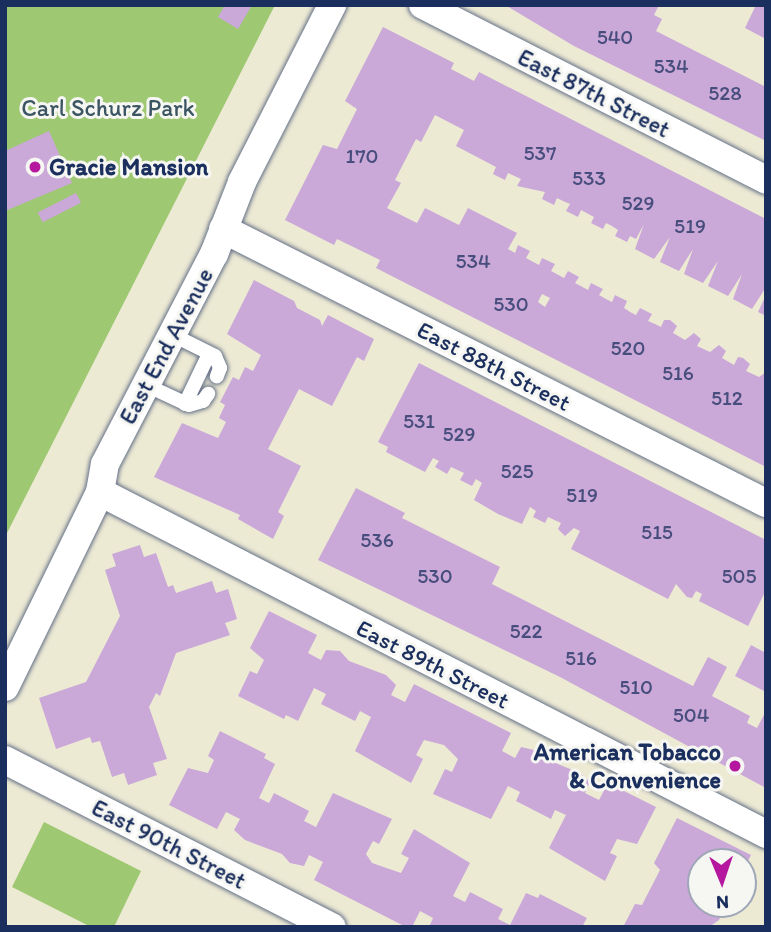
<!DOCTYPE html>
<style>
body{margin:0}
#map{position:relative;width:771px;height:932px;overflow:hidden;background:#edead4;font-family:Itim,sans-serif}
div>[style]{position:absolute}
.green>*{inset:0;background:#9fc873}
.building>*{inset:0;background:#caa8d8;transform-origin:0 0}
.roads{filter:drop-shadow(0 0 2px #647087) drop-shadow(0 0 2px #647087)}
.service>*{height:14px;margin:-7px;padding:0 7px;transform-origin:7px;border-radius:7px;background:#fff}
.minor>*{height:28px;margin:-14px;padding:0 14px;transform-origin:14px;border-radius:14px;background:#fff}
.dots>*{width:19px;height:19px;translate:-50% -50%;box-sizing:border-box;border:4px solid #f6f6f2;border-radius:50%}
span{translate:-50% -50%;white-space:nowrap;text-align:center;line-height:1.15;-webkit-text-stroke:6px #f6f6f2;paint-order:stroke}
.number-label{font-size:21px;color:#474d7c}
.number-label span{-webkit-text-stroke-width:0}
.street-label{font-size:24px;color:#1b2f5e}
.park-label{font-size:24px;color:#3c5563}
.poi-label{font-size:24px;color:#1b2f5e;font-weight:700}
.left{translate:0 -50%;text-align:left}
.right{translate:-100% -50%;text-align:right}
.frame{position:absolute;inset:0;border:7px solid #1b2f5e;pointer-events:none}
.north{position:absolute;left:687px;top:848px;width:70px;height:70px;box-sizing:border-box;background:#f6f6f2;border:2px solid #9ea6b7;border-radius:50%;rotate:178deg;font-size:19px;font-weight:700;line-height:28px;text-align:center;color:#1b2f5e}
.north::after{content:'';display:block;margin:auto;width:24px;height:32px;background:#b5179e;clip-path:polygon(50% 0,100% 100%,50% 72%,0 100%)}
</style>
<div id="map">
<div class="green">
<i style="clip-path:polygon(5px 5px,275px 5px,5px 537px)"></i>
<i style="clip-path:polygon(44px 822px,141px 871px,114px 927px,91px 927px,12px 887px)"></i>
</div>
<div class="building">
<i style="clip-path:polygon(225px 5px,252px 5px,238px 29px,218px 17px)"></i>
<i style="clip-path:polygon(505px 5px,659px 5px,654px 15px,662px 19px,656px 31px,766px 87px,766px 141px,574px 46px)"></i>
<i style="clip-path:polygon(756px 5px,766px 5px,766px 39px,745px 28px)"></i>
<i style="clip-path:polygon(evenodd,383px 27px,454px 63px,451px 69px,474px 81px,479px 72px,766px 219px,766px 287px,752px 309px,733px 299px,742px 274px,728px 296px,708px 286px,718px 261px,703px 283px,684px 274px,693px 249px,679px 271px,660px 262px,670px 237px,654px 259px,635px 249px,644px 224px,636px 239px,630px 236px,627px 242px,615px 236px,618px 230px,612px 226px,606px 223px,603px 229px,591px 223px,594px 217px,581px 210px,578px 217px,566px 211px,570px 204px,563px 201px,557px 198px,554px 205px,542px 199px,545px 192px,517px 186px,521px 179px,508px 173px,505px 180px,493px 174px,496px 167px,456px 146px,464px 130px,435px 115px,421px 142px,416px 139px,395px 180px,401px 183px,387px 208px,417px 223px,425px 208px,459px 225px,468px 208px,517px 233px,508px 249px,515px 253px,518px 245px,530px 251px,526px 258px,539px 265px,542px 258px,555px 264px,551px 271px,564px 278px,568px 271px,579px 277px,575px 283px,588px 290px,591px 283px,603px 289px,599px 295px,606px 299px,612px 302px,615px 295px,627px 301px,624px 308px,630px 312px,636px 315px,640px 308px,652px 314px,648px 321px,655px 324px,661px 327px,664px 320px,670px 320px,677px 326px,673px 333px,685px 340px,694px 333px,701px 339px,697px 346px,710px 352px,719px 345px,726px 351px,722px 358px,734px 365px,738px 357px,743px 358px,750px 364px,746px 371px,759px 377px,766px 372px,766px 467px,376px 268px,380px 260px,337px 239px,334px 245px,285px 220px,323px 145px,337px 149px,357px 109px,345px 101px,383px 27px,542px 294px,550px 298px,545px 307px,538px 302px,542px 294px)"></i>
<i style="clip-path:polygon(49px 131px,72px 183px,5px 211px,5px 151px)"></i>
<i style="left:76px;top:193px;width:11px;height:43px;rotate:63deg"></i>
<i style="clip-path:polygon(254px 280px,294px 301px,297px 308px,320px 320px,322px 326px,328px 315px,374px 339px,364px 361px,357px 357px,332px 406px,299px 389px,268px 449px,301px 466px,278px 512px,284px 516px,273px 539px,238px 519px,240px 515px,154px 477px,182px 423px,218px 438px,226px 422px,219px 418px,225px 405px,220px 402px,233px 377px,239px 380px,245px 367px,253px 371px,261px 355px,227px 334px)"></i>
<i style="clip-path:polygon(766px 295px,766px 316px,758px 312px)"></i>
<i style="clip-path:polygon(419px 363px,766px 540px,765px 592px,748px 626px,699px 601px,702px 594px,696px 591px,692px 598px,687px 597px,676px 584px,668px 599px,571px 549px,580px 531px,574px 528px,565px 536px,558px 529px,561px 523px,548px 517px,545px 523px,533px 517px,536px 511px,530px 507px,522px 524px,498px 514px,474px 500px,482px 483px,476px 479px,472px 486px,460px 480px,464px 473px,451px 467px,447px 474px,435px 467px,439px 461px,433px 458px,425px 472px,386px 452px,388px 447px,378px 442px)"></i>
<i style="clip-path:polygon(356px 488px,405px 513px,402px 518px,500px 567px,492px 584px,693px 686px,708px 657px,727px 667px,712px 696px,750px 716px,747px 723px,757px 728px,766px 711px,766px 788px,560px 677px,318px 560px)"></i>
<i style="clip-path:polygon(140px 545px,144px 557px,156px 553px,168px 587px,173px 585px,176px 593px,212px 581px,216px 593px,228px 589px,237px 619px,225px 623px,230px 635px,176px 653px,160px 696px,156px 693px,149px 707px,167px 759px,153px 763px,157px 775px,128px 785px,124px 773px,112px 777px,100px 741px,92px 743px,90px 737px,56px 749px,39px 698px,86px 682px,120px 616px,105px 570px,116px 566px,112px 554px)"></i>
<i style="clip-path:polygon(269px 611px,317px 635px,308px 653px,321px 660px,326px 650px,340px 651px,349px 661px,386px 675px,396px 685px,391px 695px,405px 702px,414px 684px,511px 733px,502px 751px,515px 758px,521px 747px,534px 750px,543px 758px,580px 773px,590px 782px,585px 793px,599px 800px,608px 783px,656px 807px,637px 844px,617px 839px,610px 853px,617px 856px,605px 881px,549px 848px,566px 815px,555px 810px,551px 819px,516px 801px,520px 792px,508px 786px,491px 819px,433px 794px,445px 769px,452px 772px,458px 759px,444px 745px,424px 740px,416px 755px,423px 759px,411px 783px,355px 751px,371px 717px,360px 711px,355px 721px,321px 704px,326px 694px,314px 688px,298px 721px,286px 715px,284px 719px,238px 696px,250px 671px,257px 674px,264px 660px,250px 648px)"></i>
<i style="clip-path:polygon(751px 645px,766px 653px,766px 692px,735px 676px)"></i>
<i style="clip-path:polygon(220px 731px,266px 754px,264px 758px,275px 764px,259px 798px,269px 803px,274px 793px,309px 811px,304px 821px,316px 827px,333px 793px,392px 819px,379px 844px,373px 841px,366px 854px,372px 863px,401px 873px,409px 858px,401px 854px,414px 829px,470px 863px,453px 896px,465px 902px,470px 892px,503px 909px,498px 919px,510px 925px,526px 893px,538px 898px,540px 894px,587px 918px,582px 927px,429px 927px,433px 918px,420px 911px,412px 927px,406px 927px,314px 880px,323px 862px,309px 855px,304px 866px,290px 863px,282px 854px,245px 840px,234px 830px,240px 819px,226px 812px,217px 829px,169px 805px,188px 768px,208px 773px,214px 760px,208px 756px)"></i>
<i style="clip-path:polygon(677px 818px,751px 855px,743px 871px,743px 862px,701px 862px,701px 904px,727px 904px,719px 920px,709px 927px,623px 927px,635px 904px,642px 905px,660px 870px,654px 863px)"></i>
</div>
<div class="roads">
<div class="service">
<i style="left:173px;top:335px;width:47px;rotate:26.6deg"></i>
<i style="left:215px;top:356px;width:13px;rotate:67deg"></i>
<i style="left:220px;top:368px;width:9px;rotate:111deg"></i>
<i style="left:146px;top:385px;width:47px;rotate:24.9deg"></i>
<i style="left:189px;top:405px;width:15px;rotate:-16deg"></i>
<i style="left:203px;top:401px;width:9px;rotate:-54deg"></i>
<i style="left:185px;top:404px;width:55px;rotate:-64.4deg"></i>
</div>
<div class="minor">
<i style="left:423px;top:5px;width:385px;rotate:27deg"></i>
<i style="left:223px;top:229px;width:608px;rotate:26.78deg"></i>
<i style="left:100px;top:492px;width:749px;rotate:27.18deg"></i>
<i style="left:5px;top:687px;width:217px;rotate:-64deg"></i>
<i style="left:100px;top:492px;width:28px;rotate:-80deg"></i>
<i style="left:105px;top:464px;width:237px;rotate:-62.6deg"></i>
<i style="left:214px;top:254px;width:77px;rotate:-68.7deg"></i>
<i style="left:242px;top:182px;width:199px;rotate:-63deg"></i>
<i style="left:5px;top:760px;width:367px;rotate:27.1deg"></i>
</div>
</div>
<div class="dots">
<i style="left:35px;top:167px;background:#b5179e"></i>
<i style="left:735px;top:766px;background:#b5179e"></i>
</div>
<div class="number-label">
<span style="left:615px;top:37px">540</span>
<span style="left:671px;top:66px">534</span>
<span style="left:725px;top:93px">528</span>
<span style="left:540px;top:153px">537</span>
<span style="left:362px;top:156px">170</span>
<span style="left:589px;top:178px">533</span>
<span style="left:638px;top:203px">529</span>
<span style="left:690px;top:226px">519</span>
<span style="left:473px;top:261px">534</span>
<span style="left:511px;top:304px">530</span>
<span style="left:628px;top:348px">520</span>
<span style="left:678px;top:373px">516</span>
<span style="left:727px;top:398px">512</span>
<span style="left:419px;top:421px">531</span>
<span style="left:459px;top:434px">529</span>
<span style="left:517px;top:471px">525</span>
<span style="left:582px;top:495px">519</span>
<span style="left:657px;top:532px">515</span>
<span style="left:377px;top:540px">536</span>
<span style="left:435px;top:576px">530</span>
<span style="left:739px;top:576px">505</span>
<span style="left:526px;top:631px">522</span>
<span style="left:581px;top:658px">516</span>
<span style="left:636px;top:687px">510</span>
<span style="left:691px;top:715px">504</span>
</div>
<div class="street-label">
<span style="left:594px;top:93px;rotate:27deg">East 87th Street</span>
<span style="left:166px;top:346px;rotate:-62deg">East End Avenue</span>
<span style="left:494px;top:366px;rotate:27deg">East 88th Street</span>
<span style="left:433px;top:664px;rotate:27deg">East 89th Street</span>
<span style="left:169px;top:844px;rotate:27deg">East 90th Street</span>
</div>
<div class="park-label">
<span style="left:108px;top:108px">Carl Schurz Park</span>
</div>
<div class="poi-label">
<span class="left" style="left:49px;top:167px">Gracie Mansion</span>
<span class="right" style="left:721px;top:766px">American Tobacco<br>&amp; Convenience</span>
</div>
<div class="frame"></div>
<div class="north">N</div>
</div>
